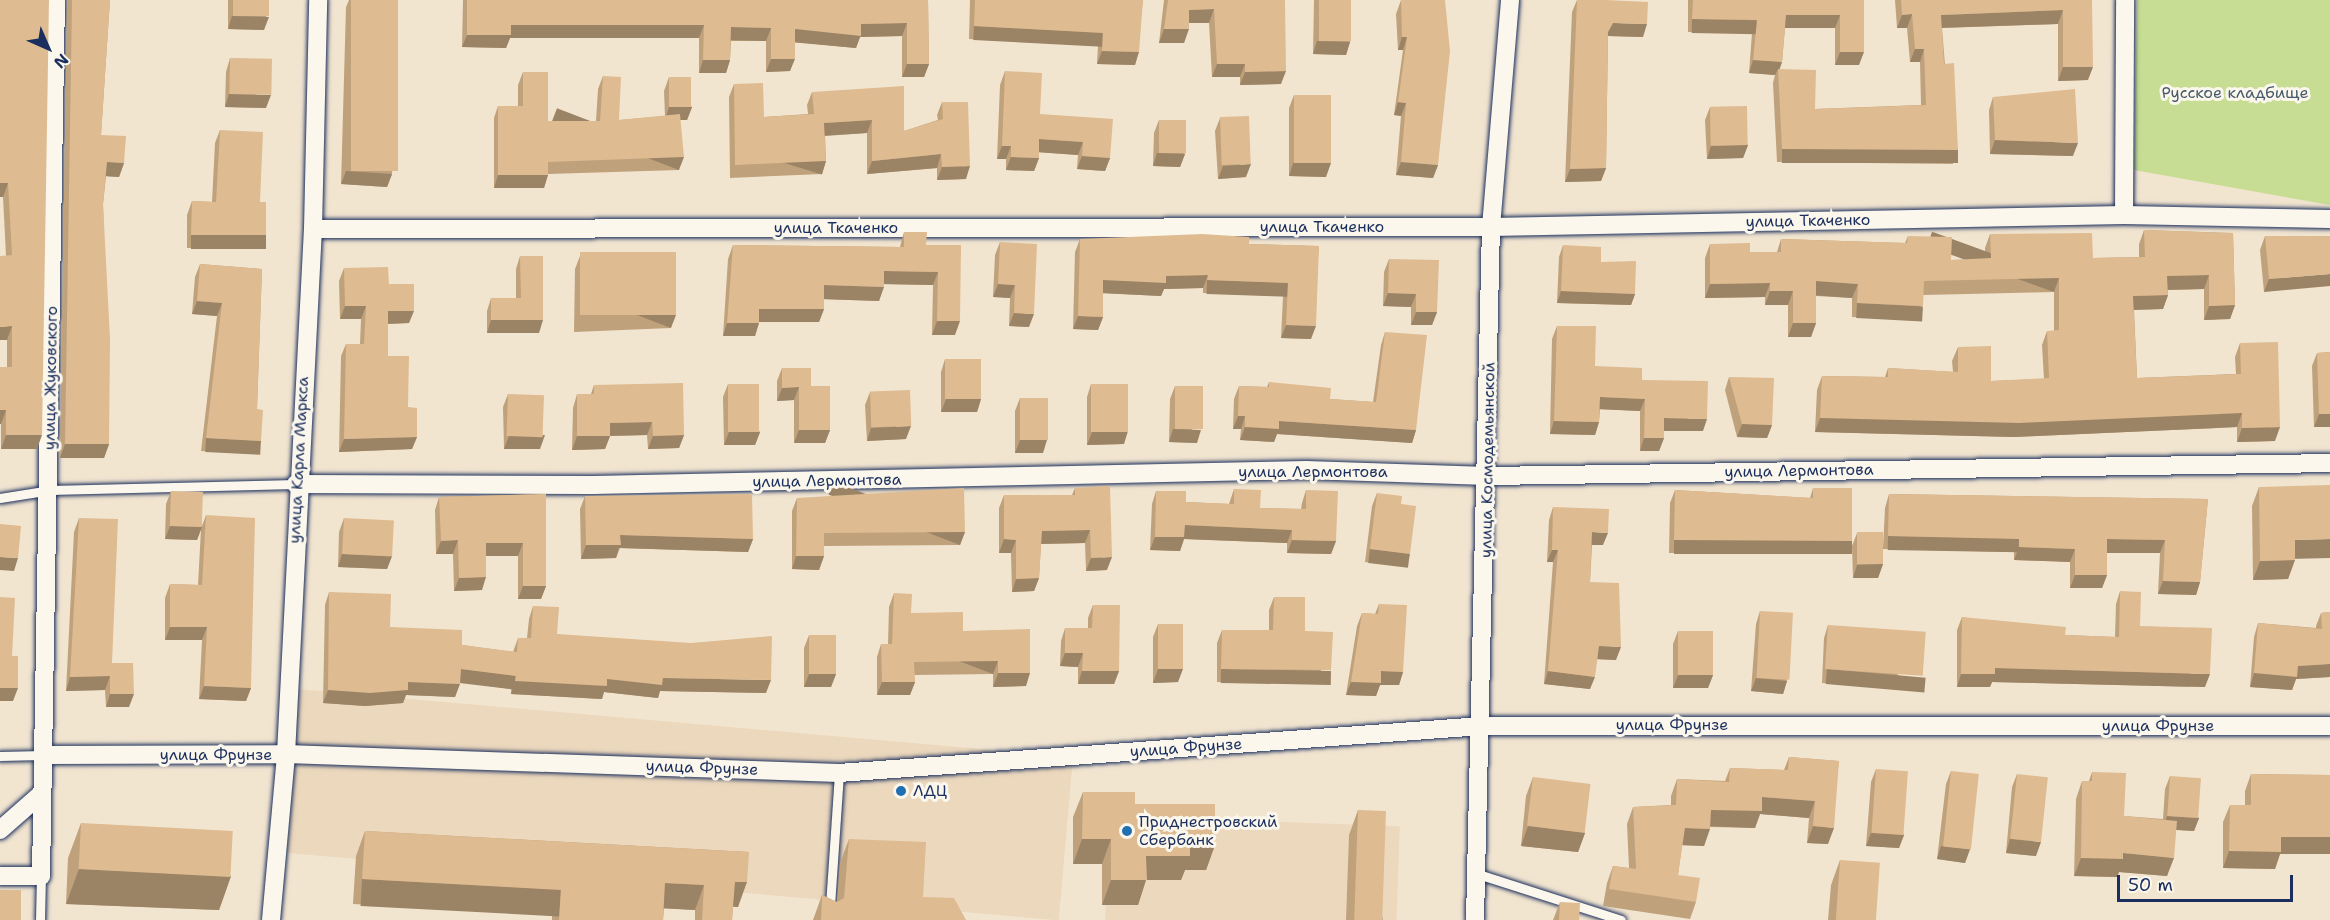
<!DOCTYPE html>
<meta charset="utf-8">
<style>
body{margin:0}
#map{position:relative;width:2330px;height:920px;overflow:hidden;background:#f2e5d0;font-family:"Shantell Sans",sans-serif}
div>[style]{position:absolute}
.built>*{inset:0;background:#ecd8bd;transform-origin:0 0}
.green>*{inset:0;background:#c7dd93}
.roads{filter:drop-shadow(0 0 2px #1b2f5e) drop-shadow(0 0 2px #1b2f5e)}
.lane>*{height:9px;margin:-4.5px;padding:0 4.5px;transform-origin:4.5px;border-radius:4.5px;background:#fbf7ec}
.street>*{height:18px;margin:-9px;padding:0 9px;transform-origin:9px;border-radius:9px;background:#fbf7ec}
.wall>*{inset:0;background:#bfa17c}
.shaded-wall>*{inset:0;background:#9b8365;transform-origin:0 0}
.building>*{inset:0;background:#debb90;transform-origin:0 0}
.dots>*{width:16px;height:16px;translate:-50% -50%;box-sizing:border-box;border:3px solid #fbf7ec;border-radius:50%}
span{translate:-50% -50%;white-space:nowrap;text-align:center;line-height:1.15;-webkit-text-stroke:6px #fbf7ec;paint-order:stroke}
.park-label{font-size:16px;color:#465a6b}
.street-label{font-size:16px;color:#1b2f5e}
.poi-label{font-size:16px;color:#1b2f5e}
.left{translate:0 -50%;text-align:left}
.north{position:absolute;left:18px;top:18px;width:60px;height:60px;-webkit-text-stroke:4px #fbf7ec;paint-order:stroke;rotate:135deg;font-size:16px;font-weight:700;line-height:24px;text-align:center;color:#1b2f5e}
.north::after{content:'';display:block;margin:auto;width:21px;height:27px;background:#1b2f5e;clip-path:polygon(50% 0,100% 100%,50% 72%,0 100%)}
.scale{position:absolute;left:2117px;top:875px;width:176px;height:27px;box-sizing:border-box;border:3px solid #1b2f5e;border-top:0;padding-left:8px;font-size:18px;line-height:21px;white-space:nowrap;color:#1b2f5e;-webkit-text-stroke:4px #fbf7ec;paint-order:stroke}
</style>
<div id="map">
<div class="built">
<i style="left:1073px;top:757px;width:164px;height:780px;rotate:95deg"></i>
<i style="left:1109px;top:816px;width:291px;height:104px;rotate:2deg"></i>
</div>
<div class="green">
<i style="clip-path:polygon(2137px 0,2330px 0,2330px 205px,2134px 170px)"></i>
</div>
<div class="roads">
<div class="lane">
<i style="left:0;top:498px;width:51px;rotate:-9.1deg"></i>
<i style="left:50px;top:490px;width:246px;rotate:-1.4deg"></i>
<i style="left:0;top:756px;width:43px;rotate:-1.3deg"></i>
<i style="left:1478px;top:874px;width:150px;rotate:17.8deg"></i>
<i style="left:40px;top:920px;width:44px;rotate:-88.7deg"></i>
<i style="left:829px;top:920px;width:147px;rotate:-86.1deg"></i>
</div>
<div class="street">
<i style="left:2124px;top:215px;width:215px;rotate:-89.7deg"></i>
<i style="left:313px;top:229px;width:1178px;rotate:-0.1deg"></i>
<i style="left:1491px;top:227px;width:633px;rotate:-1.09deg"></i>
<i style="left:2124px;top:215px;width:206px;rotate:1.1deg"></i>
<i style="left:296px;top:484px;width:297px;rotate:0.2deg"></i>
<i style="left:593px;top:485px;width:713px;rotate:-1.21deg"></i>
<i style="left:1306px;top:470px;width:182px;rotate:1.9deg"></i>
<i style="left:1488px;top:476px;width:842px;rotate:-0.88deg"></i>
<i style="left:43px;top:755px;width:243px;rotate:-0.2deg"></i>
<i style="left:286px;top:754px;width:553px;rotate:1.97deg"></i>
<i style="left:839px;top:773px;width:645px;rotate:-4.18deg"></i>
<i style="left:1482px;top:726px;width:848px"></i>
<i style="left:0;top:830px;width:55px;rotate:-41.3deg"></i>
<i style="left:0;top:876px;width:41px"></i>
<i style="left:41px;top:876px;width:876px;rotate:-89.02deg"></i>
<i style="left:271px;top:920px;width:167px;rotate:-84.8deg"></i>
<i style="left:286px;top:754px;width:526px;rotate:-87.06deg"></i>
<i style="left:313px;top:229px;width:229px;rotate:-88.7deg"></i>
<i style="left:1475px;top:920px;width:693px;rotate:-88.68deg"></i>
<i style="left:1491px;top:227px;width:228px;rotate:-85.2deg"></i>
</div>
</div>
<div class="wall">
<i style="clip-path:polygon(0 0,37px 449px,1px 449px,1px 424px,7px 367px,7px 340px,6px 256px,3px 197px)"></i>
<i style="clip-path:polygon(67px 0,110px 0,101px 135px,124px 163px,119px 177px,106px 176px,103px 204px,109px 444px,104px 458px,60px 458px)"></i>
<i style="clip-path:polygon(228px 0,269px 0,264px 30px,228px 29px)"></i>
<i style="clip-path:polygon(349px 0,398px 0,392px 174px,387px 187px,341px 184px,346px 7px)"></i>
<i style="clip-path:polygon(463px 0,928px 0,929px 64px,924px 77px,902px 77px,902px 36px,860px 37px,856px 48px,795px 42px,790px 71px,766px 72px,766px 41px,731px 41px,730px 60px,726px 73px,699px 73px,699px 38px,510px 38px,506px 48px,462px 47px)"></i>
<i style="clip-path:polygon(970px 0,1143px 0,1135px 65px,1097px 64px,1098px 46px,969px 39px)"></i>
<i style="clip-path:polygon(1164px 0,1285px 0,1281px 84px,1240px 85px,1240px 77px,1212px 77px,1209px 23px,1189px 23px,1184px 43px,1159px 43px)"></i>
<i style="clip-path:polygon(1314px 0,1351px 0,1350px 42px,1346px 55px,1313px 54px)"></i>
<i style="clip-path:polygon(1401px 0,1438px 165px,1433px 178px,1396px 175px,1401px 116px,1394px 115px,1403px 50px,1398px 50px,1396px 14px)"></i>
<i style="clip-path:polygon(1577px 0,1643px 37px,1608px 36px,1606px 168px,1601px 181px,1565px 182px,1572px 12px)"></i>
<i style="clip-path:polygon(1688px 0,1864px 0,1859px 65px,1835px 65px,1835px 28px,1785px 28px,1782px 62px,1779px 69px,1815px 109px,1921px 105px,1920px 62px,1910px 62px,1907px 28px,1897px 28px,1895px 0,2092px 0,2088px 80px,2058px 81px,2058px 24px,1942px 28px,1953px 164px,1777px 162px,1773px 83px,1775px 75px,1749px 73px,1752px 33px,1688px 32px)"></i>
<i style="clip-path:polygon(230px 58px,266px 108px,225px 107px,226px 72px)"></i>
<i style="clip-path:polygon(1005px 71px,1040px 114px,1110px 158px,1105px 171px,1077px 169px,1078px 155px,1039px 152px,1039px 158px,1034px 171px,1006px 170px,1006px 159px,997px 159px,1000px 85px)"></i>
<i style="clip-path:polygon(523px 72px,548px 121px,596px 121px,598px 89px,603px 76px,619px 120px,665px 116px,664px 91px,669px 77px,692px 107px,687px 120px,680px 120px,679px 170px,548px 174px,544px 188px,494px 188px,494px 118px,498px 106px,518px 106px,518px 85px)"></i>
<i style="clip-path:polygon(734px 84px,764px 117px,808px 114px,807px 105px,812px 92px,904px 131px,938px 120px,937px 115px,942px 102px,966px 179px,937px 180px,937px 168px,867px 174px,867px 133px,825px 136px,826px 161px,822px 174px,730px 178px,729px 97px)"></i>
<i style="clip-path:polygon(1294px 95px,1326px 177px,1289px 176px,1289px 108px)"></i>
<i style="clip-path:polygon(1993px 97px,2073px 156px,1990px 154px,1989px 110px)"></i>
<i style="clip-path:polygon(1710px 107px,1748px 145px,1743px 158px,1707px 159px,1705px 120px)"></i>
<i style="clip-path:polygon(1220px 118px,1246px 177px,1218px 179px,1215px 131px)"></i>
<i style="clip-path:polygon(1159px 120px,1185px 154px,1180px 167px,1153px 166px,1154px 133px)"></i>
<i style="clip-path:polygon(220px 130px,260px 202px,261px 248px,187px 248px,187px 215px,192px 201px,212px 202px,215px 143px)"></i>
<i style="clip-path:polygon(2144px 230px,2233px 233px,2235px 305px,2230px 319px,2204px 320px,2204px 289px,2168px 290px,2168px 295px,2163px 309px,2134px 310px,2137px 378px,2236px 374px,2235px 357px,2240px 343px,2275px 441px,2237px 442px,2237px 427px,2014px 437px,1815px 432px,1817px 390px,1822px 376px,1885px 377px,1888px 368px,1953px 372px,1952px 361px,1958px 347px,1991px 381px,2044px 379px,2042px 345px,2047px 331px,2054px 331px,2054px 292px,1923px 295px,1918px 320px,1852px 317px,1852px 298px,1816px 296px,1816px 323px,1811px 337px,1788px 337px,1788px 305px,1765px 305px,1765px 297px,1705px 298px,1705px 258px,1710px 244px,1750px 252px,1777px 252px,1781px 239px,1905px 243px,1908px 236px,1951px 260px,1985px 259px,1985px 248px,1990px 234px,2093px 258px,2139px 257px,2139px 244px)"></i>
<i style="clip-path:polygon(904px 232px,926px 245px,961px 245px,955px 335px,932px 335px,933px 285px,884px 284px,879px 301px,824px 299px,824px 309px,819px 322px,759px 322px,755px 336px,723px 336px,728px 259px,733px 245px,900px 247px)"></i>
<i style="clip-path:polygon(2265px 236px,2330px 236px,2264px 292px,2260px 250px)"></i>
<i style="clip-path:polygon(1080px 239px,1319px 246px,1311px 339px,1281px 338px,1283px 296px,1203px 293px,1203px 288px,1164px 289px,1161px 296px,1103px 293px,1103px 317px,1098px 330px,1073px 329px,1075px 252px)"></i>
<i style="clip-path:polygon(1000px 242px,1029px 327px,1009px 326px,1010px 298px,993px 297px,995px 255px)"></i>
<i style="clip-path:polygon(1563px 245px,1601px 262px,1635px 294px,1631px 305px,1557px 303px,1559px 257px)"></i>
<i style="clip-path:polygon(520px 256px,539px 333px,487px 333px,487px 311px,491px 298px,516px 298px,516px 269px)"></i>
<i style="clip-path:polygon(580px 256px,671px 328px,574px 332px,575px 269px)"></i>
<i style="clip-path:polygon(1389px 259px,1437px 312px,1432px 325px,1411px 325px,1411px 307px,1383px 306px,1384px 272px)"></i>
<i style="clip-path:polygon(200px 264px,262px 269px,257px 409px,261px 441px,257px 454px,201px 451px,217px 316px,192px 314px,195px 277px)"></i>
<i style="clip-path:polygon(344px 268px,389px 284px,409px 323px,388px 324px,388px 356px,408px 407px,417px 437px,412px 449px,339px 452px,341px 356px,346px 344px,360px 344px,361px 319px,340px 319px,339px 281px)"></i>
<i style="clip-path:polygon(1557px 326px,1595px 366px,1642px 380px,1703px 431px,1664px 431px,1664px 438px,1659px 451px,1640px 451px,1640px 411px,1600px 409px,1599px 422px,1595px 435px,1550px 434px,1552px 339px)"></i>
<i style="clip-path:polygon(1385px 332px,1416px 430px,1412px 443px,1277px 434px,1274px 442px,1240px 440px,1241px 429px,1233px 429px,1234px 399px,1239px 386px,1267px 387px,1269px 382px,1330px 399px,1373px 402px,1381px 345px)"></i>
<i style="clip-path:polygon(2330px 352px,2330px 427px,2314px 427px,2312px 366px,2317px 353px)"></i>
<i style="clip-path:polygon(945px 359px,981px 399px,977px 412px,941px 412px,941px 372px)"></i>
<i style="clip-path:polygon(782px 368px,811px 386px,830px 430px,825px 443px,794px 443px,794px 400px,777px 401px,777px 381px)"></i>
<i style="clip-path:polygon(1729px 377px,1772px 425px,1767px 438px,1737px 437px,1725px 390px)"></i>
<i style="clip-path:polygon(728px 384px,760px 432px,755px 445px,724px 445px,723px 397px)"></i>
<i style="clip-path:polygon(1091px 384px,1124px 444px,1087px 445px,1087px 397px)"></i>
<i style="clip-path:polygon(594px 385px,684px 435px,679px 448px,648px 449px,647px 435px,610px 436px,605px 449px,572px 450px,573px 408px,577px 394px,591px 394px)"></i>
<i style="clip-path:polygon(1175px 386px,1197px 443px,1169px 442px,1170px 399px)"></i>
<i style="clip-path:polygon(870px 392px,906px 439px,867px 441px,865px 405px)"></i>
<i style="clip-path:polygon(508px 394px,540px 449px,504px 449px,503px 407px)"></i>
<i style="clip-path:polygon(1020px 398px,1043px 453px,1015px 453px,1015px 411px)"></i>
<i style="clip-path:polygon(2259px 487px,2295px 559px,2288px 579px,2253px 580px,2252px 506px)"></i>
<i style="clip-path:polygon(1075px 488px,1107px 570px,1086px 571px,1085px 543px,1041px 544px,1039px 578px,1034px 591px,1012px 592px,1011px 553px,999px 553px,999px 508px,1004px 495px,1072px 495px)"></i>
<i style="clip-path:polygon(1813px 488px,1852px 541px,1847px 554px,1669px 553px,1670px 503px,1675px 490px,1810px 498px)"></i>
<i style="clip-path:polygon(1234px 489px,1260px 508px,1301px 509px,1302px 503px,1306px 490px,1336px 541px,1331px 554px,1287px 553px,1287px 543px,1184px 539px,1180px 551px,1150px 550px,1152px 504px,1156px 491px,1186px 502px,1229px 504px)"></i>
<i style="clip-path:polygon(171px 491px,202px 526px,206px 515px,251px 688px,246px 701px,199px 699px,202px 640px,165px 640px,165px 598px,170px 584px,198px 585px,201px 529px,197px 540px,165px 539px,166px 504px)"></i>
<i style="clip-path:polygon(1377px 493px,1410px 554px,1406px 567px,1365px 562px,1372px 506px)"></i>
<i style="clip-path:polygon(546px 494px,546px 586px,541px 599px,518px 599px,518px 556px,486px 556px,482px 590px,454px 591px,453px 554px,436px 554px,435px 510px,439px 497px)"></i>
<i style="clip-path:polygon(1889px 494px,2208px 499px,2200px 582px,2196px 595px,2158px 594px,2160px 553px,2107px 553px,2107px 575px,2102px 588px,2070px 588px,2070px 562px,2014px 560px,2014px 552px,1883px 549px,1883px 564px,1878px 578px,1853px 578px,1852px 546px,1857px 533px,1883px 548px,1885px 508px)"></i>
<i style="clip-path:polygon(585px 496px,753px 539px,748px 552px,620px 548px,616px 558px,581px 559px,580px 509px)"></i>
<i style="clip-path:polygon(797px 498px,965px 532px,960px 545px,824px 546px,824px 556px,819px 570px,792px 569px,792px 511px)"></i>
<i style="clip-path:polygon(1553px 507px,1603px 545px,1592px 545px,1590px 582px,1616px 660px,1597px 659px,1590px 689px,1544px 684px,1553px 562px,1547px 562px,1549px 520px)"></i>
<i style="clip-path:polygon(79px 518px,112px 663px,129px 707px,106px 707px,105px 690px,66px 691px,74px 532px)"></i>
<i style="clip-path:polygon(344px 518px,392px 556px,387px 569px,338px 567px,339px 532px)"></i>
<i style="clip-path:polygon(2120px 591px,2140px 626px,2205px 687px,1992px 682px,1990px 687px,1957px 687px,1957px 630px,1962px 617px,2065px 635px,2115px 637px,2116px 604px)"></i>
<i style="clip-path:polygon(329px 592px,390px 627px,462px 645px,513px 652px,518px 638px,527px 638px,529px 619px,533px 606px,557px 634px,766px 693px,660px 691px,658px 698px,604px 692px,602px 699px,511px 694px,511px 689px,460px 682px,455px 697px,406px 695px,403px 703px,365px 706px,323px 703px,325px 605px)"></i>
<i style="clip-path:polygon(894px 593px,911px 613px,963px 631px,1026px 686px,993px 687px,993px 674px,914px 675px,915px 682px,910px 695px,877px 695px,877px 657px,881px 644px,888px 644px,889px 607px)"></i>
<i style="clip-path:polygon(1274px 597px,1305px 631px,1326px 683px,1217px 682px,1217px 643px,1222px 630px,1269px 630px,1269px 610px)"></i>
<i style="clip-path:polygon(1379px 604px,1403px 672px,1399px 685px,1380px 685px,1376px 696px,1346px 695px,1357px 626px,1362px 613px,1375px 614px)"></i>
<i style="clip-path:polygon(1093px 605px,1119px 671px,1114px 684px,1078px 684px,1078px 667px,1060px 666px,1061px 641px,1065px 628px,1088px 628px,1088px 618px)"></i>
<i style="clip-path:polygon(1760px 611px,1787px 681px,1783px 694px,1751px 691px,1756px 624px)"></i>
<i style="clip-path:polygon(2330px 612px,2330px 677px,2296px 679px,2292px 690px,2250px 687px,2254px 637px,2258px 623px,2316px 628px,2316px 626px,2321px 613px)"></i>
<i style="clip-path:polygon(1158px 624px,1178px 682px,1153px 683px,1153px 637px)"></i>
<i style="clip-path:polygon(1828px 625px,1921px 691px,1822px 683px,1824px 638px)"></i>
<i style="clip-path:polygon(1678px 631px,1713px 675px,1708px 688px,1673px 688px,1673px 644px)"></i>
<i style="clip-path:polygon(809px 635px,836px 674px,831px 687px,804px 687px,804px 648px)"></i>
<i style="clip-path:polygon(1789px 757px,1839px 761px,1828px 844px,1807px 843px,1809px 818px,1760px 814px,1755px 828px,1710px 827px,1704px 846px,1682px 845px,1678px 875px,1696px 902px,1690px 919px,1603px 906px,1607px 883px,1613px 866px,1629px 868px,1627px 824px,1633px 807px,1671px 805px,1671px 796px,1677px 779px,1725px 781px,1730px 768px,1784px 770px)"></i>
<i style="clip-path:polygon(1876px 769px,1904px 835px,1899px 848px,1866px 846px,1871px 782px)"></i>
<i style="clip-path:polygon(1951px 771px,1970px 849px,1965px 863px,1937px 859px,1946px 784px)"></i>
<i style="clip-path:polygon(2092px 772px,2124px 816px,2163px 819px,2165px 789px,2170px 776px,2199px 818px,2194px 831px,2176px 830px,2167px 876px,2119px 872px,2117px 877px,2074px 876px,2076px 799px,2082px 781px,2089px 781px)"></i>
<i style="clip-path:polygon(2017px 774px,2036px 856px,2006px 853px,2012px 787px)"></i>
<i style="clip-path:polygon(2251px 774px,2330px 775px,2330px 854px,2280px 854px,2275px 869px,2223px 868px,2223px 822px,2230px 805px,2245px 805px,2245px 791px)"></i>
<i style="clip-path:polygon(1533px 777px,1585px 833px,1578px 852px,1521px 846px,1526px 796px)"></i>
<i style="clip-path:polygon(1083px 792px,1135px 804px,1215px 845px,1206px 870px,1185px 870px,1181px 880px,1146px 880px,1138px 905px,1102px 905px,1102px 864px,1073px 864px,1073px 817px)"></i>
<i style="clip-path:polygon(1358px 810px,1383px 920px,1346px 920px,1349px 835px)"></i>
<i style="clip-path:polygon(81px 823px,231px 876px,219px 910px,66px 904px,68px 858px)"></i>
<i style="clip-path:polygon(365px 831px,749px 852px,738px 907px,733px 907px,732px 920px,695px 920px,695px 910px,664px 908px,663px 920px,552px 920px,552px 915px,353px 904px,356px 856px)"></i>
<i style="clip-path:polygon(849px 839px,923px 897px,966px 920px,813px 920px,822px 895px,837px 902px,840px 863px)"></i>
<i style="clip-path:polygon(1840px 860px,1876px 920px,1828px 920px,1831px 885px)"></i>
<i style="clip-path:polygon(1560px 902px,1579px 920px,1553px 920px)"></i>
</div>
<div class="shaded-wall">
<i style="clip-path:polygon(1214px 9px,1209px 23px,1184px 23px,1189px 10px)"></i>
<i style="clip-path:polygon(2063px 10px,2058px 24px,1936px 28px,1941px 15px)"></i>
<i style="clip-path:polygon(1912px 14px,1907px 28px,1897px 28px,1902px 15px)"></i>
<i style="clip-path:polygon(1786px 15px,1840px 15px,1835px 28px,1781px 28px)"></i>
<i style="clip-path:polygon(232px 16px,269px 17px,264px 30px,228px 29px)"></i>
<i style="left:1692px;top:19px;width:65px;height:14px;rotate:1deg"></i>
<i style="clip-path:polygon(907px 23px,902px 36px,860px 37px,856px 48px,790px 42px,795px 29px,861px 24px)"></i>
<i style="clip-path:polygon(1613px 23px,1647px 24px,1643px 37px,1608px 36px,1608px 32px)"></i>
<i style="clip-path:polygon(511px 25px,704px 25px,699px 38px,510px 38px,506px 48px,462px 47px,467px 35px)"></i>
<i style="left:974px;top:26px;width:129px;height:14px;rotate:3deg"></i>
<i style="clip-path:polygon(731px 27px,771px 28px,766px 41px,726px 40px)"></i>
<i style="clip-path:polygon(1164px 29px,1189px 29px,1184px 43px,1159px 43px)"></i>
<i style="clip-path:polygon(1402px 37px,1407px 37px,1403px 50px,1398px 50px)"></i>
<i style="clip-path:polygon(1317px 41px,1350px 42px,1346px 55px,1313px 54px)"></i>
<i style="clip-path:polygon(1915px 49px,1924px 49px,1920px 62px,1910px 62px)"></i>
<i style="clip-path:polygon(1102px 51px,1139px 52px,1135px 65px,1097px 64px)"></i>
<i style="clip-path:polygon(1840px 52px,1864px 52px,1859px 65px,1835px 65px)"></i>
<i style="clip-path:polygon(771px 59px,795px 59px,790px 71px,766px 72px)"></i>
<i style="clip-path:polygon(703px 60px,730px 60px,726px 73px,699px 73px)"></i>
<i style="clip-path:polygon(1753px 60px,1782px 62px,1778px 74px,1778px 69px,1775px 75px,1749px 73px)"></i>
<i style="clip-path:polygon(907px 64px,929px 64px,924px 77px,902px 77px)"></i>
<i style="clip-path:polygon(1217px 64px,1245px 64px,1240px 77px,1212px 77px)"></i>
<i style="clip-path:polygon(2063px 67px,2093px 67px,2088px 80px,2058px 81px)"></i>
<i style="clip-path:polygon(1286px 71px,1281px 84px,1240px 85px,1245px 72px)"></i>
<i style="clip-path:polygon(229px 94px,271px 95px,266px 108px,225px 107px)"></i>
<i style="clip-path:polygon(1398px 102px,1406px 103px,1401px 116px,1394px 115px)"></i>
<i style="clip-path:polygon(669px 107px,692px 107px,687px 120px,665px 120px)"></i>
<i style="clip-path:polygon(872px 120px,867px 133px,819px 136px,824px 123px)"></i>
<i style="clip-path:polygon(1039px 139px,1083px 142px,1078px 155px,1035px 152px)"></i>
<i style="clip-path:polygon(1995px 140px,2078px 143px,2073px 156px,1990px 154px)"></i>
<i style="clip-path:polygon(1748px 145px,1743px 158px,1707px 159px,1711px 146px)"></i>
<i style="clip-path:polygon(1002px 146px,1011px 146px,1006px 159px,997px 159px)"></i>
<i style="left:1782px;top:149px;width:176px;height:14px"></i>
<i style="clip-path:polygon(1157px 153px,1185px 154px,1180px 167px,1153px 166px)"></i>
<i style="clip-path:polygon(941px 154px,937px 168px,867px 174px,872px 161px)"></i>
<i style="clip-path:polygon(1082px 156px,1110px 158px,1105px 171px,1077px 169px)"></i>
<i style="left:684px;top:157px;width:14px;height:136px;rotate:111deg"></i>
<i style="clip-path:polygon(1011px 157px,1039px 158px,1034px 171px,1006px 170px)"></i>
<i style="left:826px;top:161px;width:14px;height:91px;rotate:107deg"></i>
<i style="clip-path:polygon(107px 162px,124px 163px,119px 177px,102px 176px)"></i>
<i style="clip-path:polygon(1401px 162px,1438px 165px,1433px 178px,1396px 175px)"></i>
<i style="clip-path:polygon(1293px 163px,1331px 163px,1326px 177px,1289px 176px)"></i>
<i style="clip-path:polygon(1251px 164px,1246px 177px,1218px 179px,1223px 166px)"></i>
<i style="clip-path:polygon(970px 166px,966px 179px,937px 180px,942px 167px)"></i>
<i style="clip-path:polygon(1606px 168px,1601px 181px,1565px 182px,1570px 169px)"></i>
<i style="clip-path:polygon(346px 171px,392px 174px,387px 187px,341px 184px)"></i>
<i style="clip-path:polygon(498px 175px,548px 175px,544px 188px,494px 188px)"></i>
<i style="clip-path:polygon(0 183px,8px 183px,3px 197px,0 197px)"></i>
<i style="left:191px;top:235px;width:75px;height:14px"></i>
<i style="clip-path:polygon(884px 271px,938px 272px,933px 285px,880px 284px)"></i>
<i style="clip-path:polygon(2330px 274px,2330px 286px,2264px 292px,2269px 279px)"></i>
<i style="clip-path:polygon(1208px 275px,1203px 288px,1164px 289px,1161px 296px,1099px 293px,1103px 280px,1166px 276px)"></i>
<i style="clip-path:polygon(2209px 275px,2204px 289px,2162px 290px,2167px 276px)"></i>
<i style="left:2059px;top:278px;width:15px;height:135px;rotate:110deg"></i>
<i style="left:1207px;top:280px;width:81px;height:14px;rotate:2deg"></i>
<i style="clip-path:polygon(1816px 281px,1858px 284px,1852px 298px,1811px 295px)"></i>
<i style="clip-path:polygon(1770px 283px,1765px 297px,1705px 298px,1710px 284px)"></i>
<i style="clip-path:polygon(998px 284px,1015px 285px,1010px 298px,993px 297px)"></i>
<i style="clip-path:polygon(824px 285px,884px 287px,879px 301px,819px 299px)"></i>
<i style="clip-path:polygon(1561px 291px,1635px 294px,1631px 305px,1557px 303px)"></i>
<i style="clip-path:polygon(1770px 291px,1793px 291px,1788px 305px,1765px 305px)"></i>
<i style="clip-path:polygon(1388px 293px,1416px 294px,1411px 307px,1383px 306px)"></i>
<i style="clip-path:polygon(2168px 295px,2163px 309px,2128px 310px,2133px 296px)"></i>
<i style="clip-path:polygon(197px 301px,222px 303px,217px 316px,192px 314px)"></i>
<i style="left:1857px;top:303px;width:66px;height:15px;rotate:3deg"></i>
<i style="clip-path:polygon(2235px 305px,2230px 319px,2204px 320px,2209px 306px)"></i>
<i style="clip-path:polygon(345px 306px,366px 306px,361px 319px,340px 319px)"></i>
<i style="clip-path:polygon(759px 309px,824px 309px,819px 322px,754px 322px)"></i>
<i style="clip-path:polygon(388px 311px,414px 311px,409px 323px,384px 324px)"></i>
<i style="clip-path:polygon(1416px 312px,1437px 312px,1432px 325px,1411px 325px)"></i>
<i style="clip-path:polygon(1014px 313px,1034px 314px,1029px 327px,1009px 326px)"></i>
<i style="left:676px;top:315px;width:14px;height:97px;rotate:111deg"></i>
<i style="clip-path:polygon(1078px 316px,1103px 317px,1098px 330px,1073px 329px)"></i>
<i style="clip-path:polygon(491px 320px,543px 320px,539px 333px,487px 333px)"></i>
<i style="clip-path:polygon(937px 321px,960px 321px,955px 335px,932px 335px)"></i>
<i style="clip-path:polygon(727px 323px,759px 323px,755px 336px,723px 336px)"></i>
<i style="clip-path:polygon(1793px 323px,1816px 323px,1811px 337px,1788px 337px)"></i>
<i style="clip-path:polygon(1286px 325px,1316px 326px,1311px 339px,1281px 338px)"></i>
<i style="clip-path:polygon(12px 326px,7px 340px,0 340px,0 327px)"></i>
<i style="clip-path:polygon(799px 387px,794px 400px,777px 401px,782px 388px)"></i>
<i style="clip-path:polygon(1600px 397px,1645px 399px,1640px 411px,1595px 409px)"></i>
<i style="clip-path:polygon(946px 399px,981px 399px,977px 412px,941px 412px)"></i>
<i style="clip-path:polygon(0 410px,6px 410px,1px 424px,0 424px)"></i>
<i style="clip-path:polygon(2242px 413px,2237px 427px,2014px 437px,1815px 432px,1820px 418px)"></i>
<i style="clip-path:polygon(2319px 414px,2330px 414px,2330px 427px,2314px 427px)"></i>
<i style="clip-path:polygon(1238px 416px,1245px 416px,1241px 429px,1233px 429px)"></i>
<i style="clip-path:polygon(1664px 418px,1707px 419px,1703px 431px,1659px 431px)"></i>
<i style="clip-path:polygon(1279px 421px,1416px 430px,1412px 443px,1277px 434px,1274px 442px,1240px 440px,1245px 427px)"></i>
<i style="clip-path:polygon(1554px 421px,1599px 422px,1595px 435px,1550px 434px)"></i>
<i style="clip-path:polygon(652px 422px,647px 435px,605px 436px,610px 423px)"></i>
<i style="clip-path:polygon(1742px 424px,1772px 425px,1767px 438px,1737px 437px)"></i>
<i style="clip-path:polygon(911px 426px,906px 439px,867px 441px,871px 428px)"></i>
<i style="clip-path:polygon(2280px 427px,2275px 441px,2237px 442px,2242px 428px)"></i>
<i style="clip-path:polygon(1173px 429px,1201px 430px,1197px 443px,1169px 442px)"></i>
<i style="clip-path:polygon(799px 430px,830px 430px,825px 443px,794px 443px)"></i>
<i style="clip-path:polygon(1128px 431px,1124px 444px,1087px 445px,1092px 432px)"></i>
<i style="clip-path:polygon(729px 432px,760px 432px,755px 445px,724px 445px)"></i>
<i style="clip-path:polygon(6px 435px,42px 435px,37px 449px,1px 449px)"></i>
<i style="clip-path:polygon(545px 435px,540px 449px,504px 449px,509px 436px)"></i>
<i style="clip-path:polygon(684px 435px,679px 448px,648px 449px,653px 436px)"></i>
<i style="clip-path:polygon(577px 436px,610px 436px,605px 449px,572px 450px)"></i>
<i style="clip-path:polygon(417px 437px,412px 449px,339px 452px,344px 439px)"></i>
<i style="left:206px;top:438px;width:55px;height:14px;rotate:3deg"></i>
<i style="clip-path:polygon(1644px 438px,1664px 438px,1659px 451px,1640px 451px)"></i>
<i style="clip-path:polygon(1020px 440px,1047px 440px,1043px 453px,1015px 453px)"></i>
<i style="clip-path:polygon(65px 444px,109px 444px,104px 458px,60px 458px)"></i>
<i style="clip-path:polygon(1185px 525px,1292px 530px,1287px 543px,1184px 539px,1180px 551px,1150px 550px,1155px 537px)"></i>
<i style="clip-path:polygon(170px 526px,202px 527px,197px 540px,165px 539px)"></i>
<i style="clip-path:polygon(1090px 530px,1085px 543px,1038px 544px,1042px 531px)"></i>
<i style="left:965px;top:532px;width:14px;height:141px;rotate:111deg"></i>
<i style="clip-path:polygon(1592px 532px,1608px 533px,1603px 545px,1588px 545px)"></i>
<i style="clip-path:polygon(620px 535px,753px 539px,748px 552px,619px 548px,616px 558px,581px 559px,586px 545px)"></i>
<i style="left:1888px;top:536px;width:131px;height:14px;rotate:1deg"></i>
<i style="clip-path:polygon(1004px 539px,1016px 540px,1011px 553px,999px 553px)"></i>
<i style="clip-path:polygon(2107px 539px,2165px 540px,2160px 553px,2102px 553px)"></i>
<i style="clip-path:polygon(2330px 539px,2330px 558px,2288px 559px,2295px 540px)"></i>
<i style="clip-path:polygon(458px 540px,453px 554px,436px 554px,441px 541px)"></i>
<i style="clip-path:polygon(1292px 540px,1336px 541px,1331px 554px,1287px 553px)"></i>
<i style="left:1674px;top:540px;width:178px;height:14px"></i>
<i style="clip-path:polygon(486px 543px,523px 543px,518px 556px,481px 556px)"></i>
<i style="clip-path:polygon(2019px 547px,2075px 549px,2070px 562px,2014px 560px)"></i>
<i style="left:1370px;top:549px;width:40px;height:14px;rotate:7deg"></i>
<i style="clip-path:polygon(1552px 550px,1558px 550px,1553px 562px,1547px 562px)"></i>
<i style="clip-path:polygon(342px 554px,392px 556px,387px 569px,338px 567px)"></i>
<i style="clip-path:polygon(796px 556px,824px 556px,819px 570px,792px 569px)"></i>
<i style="clip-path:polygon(0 557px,18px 558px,14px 571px,0 570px)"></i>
<i style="clip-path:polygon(1112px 557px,1107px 570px,1086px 571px,1091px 558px)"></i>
<i style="clip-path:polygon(2295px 560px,2288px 579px,2253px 580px,2260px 561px)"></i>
<i style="clip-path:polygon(1883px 564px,1878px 578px,1853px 578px,1857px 565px)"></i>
<i style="clip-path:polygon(2075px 575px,2107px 575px,2102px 588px,2070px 588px)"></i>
<i style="clip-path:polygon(486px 577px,482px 590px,454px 591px,459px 578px)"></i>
<i style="clip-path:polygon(1039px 578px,1034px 591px,1012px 592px,1016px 579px)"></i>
<i style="clip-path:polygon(2163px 581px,2200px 582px,2196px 595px,2158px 594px)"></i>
<i style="clip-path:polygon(523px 586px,546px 586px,541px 599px,518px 599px)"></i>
<i style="clip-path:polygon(170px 627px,207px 627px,202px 640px,165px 640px)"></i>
<i style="clip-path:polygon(1599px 646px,1621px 647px,1616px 660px,1594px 659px)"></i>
<i style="clip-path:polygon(1065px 653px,1083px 653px,1078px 667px,1060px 666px)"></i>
<i style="left:998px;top:661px;width:14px;height:84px;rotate:111deg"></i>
<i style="clip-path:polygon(2330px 664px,2330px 677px,2296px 679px,2292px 690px,2250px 687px,2254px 673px,2298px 666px)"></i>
<i style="clip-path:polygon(1995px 668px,2210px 674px,2205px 687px,1992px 682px,1990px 687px,1957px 687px,1961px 674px)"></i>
<i style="left:461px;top:669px;width:55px;height:14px;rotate:7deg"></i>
<i style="clip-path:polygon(1158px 669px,1183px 669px,1178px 682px,1153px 683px)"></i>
<i style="left:1221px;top:669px;width:110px;height:14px;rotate:1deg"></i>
<i style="left:1827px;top:669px;width:99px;height:15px;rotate:5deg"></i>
<i style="clip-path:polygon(1082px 671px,1119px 671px,1114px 684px,1078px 684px)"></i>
<i style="clip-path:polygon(1381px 671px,1403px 672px,1399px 685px,1380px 685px,1376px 696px,1346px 695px,1351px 682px)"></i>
<i style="clip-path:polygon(1548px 671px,1595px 677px,1590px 689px,1544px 684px)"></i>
<i style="clip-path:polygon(998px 673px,1030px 673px,1026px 686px,993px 687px)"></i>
<i style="clip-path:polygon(809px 674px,836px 674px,831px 687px,804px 687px)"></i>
<i style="clip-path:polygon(1678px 675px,1713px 675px,1708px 688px,1673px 688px)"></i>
<i style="clip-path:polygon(110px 676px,105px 690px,66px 691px,70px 677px)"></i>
<i style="clip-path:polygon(663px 678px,771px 680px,766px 693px,660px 691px,658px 698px,604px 692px,602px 699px,511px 694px,515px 681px)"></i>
<i style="clip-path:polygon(1756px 678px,1787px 681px,1783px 694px,1751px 691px)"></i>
<i style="clip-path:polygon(408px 682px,460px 684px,455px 697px,406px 695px,403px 703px,365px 706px,323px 703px,328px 690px)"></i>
<i style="clip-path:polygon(882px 682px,915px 682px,910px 695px,877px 695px)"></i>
<i style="clip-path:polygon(204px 686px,251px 688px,246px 701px,199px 699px)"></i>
<i style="clip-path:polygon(0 688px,18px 688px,13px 701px,0 701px)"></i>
<i style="clip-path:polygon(110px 694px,134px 694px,129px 707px,106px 707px)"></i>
<i style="clip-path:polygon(1762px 797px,1815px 801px,1809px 818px,1760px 814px,1755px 828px,1705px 826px,1711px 810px)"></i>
<i style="clip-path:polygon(2167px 816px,2199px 818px,2194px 831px,2163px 829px)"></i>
<i style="clip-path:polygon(1528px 826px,1585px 833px,1578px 852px,1521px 846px)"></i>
<i style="clip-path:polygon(1813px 826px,1834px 828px,1828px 844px,1807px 843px)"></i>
<i style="clip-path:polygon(1685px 828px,1710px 829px,1704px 846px,1678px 845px)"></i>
<i style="clip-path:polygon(1871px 833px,1904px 835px,1899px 848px,1866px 846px)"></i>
<i style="clip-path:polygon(2281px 837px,2330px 837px,2330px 854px,2280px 854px,2275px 869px,2223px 868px,2229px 851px)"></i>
<i style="clip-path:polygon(1082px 839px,1111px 839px,1102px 864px,1073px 864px)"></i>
<i style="clip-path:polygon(2010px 839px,2041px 842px,2036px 856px,2006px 853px)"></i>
<i style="clip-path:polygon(1190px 845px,1215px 845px,1206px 870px,1185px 870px,1181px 880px,1146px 880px,1138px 905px,1102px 905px,1111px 880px,1146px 856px)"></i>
<i style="clip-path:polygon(1941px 846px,1970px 849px,1965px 863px,1937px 859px)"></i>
<i style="clip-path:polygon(2123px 853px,2174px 858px,2167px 876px,2119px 872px,2117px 877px,2074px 876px,2081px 858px)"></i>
<i style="clip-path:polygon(79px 869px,231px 876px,219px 910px,66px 904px)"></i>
<i style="left:362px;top:879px;width:199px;height:27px;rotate:3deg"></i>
<i style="clip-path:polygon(735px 882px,747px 882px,738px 907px,726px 906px)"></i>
<i style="clip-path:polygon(665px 883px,704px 885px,695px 910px,656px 908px)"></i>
</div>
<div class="building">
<i style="clip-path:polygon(0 0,49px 0,42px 435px,6px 435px,6px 410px,0 410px,0 367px,12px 367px,12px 326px,0 327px,0 256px,12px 255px,8px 183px,0 183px)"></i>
<i style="clip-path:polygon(72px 0,110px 0,101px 135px,126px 136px,124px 163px,107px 162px,103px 204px,110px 339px,109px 444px,65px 444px)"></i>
<i style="left:233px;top:0;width:36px;height:16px"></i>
<i style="left:351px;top:0;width:47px;height:171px"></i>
<i style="clip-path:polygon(467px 0,928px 0,929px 64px,907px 64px,907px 23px,861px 24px,861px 36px,795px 29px,795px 59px,771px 59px,771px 28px,731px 27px,730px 60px,703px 60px,704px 25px,511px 25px,511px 35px,467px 35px)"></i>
<i style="clip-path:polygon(975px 0,1143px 0,1139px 52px,1102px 51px,1103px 33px,974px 26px)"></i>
<i style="clip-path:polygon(1168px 0,1285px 0,1286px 71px,1245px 72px,1245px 64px,1217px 64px,1214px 9px,1189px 10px,1189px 29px,1164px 29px)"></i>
<i style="left:1319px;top:0;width:32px;height:41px"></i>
<i style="clip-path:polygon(1401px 0,1445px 0,1450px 51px,1438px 165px,1401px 162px,1406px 103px,1398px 102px,1407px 37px,1402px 37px)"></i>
<i style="clip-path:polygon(1577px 0,1605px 0,1648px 2px,1647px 24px,1613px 23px,1608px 32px,1606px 168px,1570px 169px)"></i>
<i style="clip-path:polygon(1693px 0,1864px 0,1864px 52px,1840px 52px,1840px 15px,1786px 15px,1782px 62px,1753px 60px,1757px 20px,1692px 19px)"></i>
<i style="clip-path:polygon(1901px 0,2092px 0,2093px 67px,2063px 67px,2063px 10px,1941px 15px,1944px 64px,1954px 63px,1958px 150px,1782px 149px,1778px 69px,1816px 70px,1815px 109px,1926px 105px,1924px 49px,1915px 49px,1912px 14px,1902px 15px)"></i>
<i style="left:230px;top:58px;width:42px;height:36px;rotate:1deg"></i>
<i style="clip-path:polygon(1005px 71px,1042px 73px,1040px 114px,1113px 119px,1110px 158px,1082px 156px,1083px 142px,1039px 139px,1039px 158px,1011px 157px,1011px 146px,1002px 146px)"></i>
<i style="clip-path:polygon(523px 72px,548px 72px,548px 121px,600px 121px,603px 76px,621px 77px,619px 120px,680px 114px,684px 157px,548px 162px,548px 175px,498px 175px,498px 106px,523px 106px)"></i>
<i style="left:669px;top:77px;width:22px;height:30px"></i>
<i style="clip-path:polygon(763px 83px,764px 117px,814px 114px,812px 92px,904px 86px,904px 131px,943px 119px,942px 102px,968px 102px,970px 166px,942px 167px,941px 154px,872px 161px,872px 120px,824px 123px,826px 161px,735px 165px,734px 84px)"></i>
<i style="clip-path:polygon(2075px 89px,2078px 143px,1995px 140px,1993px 97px)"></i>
<i style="left:1294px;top:95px;width:37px;height:68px"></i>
<i style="left:1747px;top:106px;width:39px;height:37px;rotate:89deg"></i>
<i style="left:1249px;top:116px;width:48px;height:29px;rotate:88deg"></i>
<i style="left:1159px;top:120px;width:27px;height:33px"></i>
<i style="clip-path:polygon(220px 130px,263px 132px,260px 202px,266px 202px,266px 235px,191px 235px,192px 201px,216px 202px)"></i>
<i style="clip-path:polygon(2144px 230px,2233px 233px,2235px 305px,2209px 306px,2209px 275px,2167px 276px,2168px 295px,2133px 296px,2137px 378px,2241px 374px,2240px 343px,2278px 342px,2280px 427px,2242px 428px,2242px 413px,2019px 423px,1820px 418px,1822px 376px,1888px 377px,1888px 368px,1958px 372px,1958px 347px,1991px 346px,1991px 381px,2049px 378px,2047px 331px,2059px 330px,2059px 278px,1924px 281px,1923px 306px,1857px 303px,1858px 284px,1816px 281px,1816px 323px,1793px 323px,1793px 291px,1770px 291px,1770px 283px,1710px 284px,1710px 244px,1750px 243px,1750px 252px,1781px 252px,1781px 239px,1907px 243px,1908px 236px,1952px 237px,1951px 260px,1991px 258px,1990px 234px,2092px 233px,2093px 258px,2145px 257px)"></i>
<i style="clip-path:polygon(904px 232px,927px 232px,926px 245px,961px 245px,960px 321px,937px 321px,938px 272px,884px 271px,884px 287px,824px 285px,824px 309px,759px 309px,759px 323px,727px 323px,733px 245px,904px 247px)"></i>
<i style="clip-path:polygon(1202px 234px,1249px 237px,1249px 244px,1319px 246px,1316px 326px,1286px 325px,1288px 283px,1207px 280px,1208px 275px,1166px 276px,1166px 283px,1103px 280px,1103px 317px,1078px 316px,1080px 239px)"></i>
<i style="clip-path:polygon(2265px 236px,2330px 236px,2330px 274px,2269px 279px)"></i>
<i style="clip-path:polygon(1000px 242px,1037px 244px,1034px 314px,1014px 313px,1015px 285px,998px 284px)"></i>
<i style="clip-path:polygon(1563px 245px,1601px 247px,1601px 262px,1636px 261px,1635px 294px,1561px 291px)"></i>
<i style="left:676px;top:252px;width:63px;height:96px;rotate:90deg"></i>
<i style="clip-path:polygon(520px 256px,543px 256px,543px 320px,491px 320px,491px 298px,521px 298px)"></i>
<i style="clip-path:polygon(1389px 259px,1439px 260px,1437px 312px,1416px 312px,1416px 294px,1388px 293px)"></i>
<i style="clip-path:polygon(200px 264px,262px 269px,257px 409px,263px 410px,261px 441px,206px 438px,222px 303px,197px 301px)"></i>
<i style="clip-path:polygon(388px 267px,389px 284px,414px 284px,414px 311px,388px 311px,388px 356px,409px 356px,408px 407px,417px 408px,417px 437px,344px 439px,346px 344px,364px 344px,366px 306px,345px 306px,344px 268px)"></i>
<i style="clip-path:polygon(1557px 326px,1596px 326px,1595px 366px,1642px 368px,1642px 380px,1708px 381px,1707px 419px,1664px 418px,1664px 438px,1644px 438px,1645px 399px,1600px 397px,1599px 422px,1554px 421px)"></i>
<i style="clip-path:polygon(1385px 332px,1427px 335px,1416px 430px,1279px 421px,1279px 429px,1245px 427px,1245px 416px,1238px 416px,1239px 386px,1269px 387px,1269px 382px,1331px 388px,1330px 399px,1376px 402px)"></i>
<i style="clip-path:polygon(2330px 352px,2330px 414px,2319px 414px,2317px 353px)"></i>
<i style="left:945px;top:359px;width:36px;height:40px"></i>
<i style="clip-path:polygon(782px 368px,811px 368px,811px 386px,830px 386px,830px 430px,799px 430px,799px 387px,782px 388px)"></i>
<i style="clip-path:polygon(1729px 377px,1774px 378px,1772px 425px,1742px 424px)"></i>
<i style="clip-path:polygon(683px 383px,684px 435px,653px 436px,652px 422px,610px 423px,610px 436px,577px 436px,577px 394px,594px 394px,594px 385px)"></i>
<i style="left:728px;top:384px;width:31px;height:48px"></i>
<i style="left:1091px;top:384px;width:37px;height:48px"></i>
<i style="left:1175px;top:386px;width:28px;height:43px"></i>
<i style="left:910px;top:390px;width:36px;height:40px;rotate:88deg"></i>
<i style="left:508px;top:394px;width:36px;height:42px;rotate:2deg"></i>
<i style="left:1020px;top:398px;width:28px;height:42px"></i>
<i style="clip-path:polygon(2330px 485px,2330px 539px,2295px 540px,2295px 560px,2260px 561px,2259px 487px)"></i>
<i style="clip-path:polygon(1110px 486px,1112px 557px,1091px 558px,1090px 530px,1042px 531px,1039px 578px,1016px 579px,1016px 540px,1004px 539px,1004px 495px,1075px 495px,1075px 488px)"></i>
<i style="clip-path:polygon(964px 488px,965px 532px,824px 533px,824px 556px,796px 556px,797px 498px)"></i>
<i style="clip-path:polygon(1813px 488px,1852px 488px,1852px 541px,1674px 540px,1675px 490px,1813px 498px)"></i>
<i style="clip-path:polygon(1234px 489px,1261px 490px,1260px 508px,1306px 509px,1306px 490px,1338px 491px,1336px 541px,1292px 540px,1292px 530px,1185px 525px,1184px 537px,1155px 537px,1156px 491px,1186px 491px,1186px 502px,1234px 504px)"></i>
<i style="left:171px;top:491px;width:32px;height:35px;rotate:2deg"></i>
<i style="clip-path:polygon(1377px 493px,1402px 496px,1401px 504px,1416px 506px,1410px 554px,1370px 549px)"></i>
<i style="clip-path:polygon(546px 494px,546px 586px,523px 586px,523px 543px,486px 543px,486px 577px,459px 578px,458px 540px,441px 541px,439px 497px)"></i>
<i style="clip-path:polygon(752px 494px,753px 539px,620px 535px,621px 545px,586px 545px,585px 496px)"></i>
<i style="clip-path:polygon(1889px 494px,2208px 499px,2200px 582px,2163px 581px,2165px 540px,2107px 539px,2107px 575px,2075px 575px,2075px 549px,2019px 547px,2019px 539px,1888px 536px)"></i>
<i style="clip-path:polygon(1553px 507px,1609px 509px,1608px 533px,1592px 532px,1590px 582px,1619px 583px,1621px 647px,1599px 646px,1595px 677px,1548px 671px,1558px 550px,1552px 550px)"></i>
<i style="clip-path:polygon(206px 515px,255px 518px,251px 688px,204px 686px,207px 627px,170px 627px,170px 584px,202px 585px)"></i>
<i style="clip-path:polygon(79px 518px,118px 519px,112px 663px,133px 663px,134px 694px,110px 694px,110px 676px,70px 677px)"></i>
<i style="left:344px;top:518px;width:50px;height:36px;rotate:3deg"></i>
<i style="clip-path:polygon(0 524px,21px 526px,18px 558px,0 557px)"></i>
<i style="left:1883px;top:532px;width:32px;height:26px;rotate:90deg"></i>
<i style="clip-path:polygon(2120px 591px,2141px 592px,2140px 626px,2212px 628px,2210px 674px,1995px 668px,1995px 674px,1961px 674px,1962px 617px,2066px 627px,2065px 635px,2119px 637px)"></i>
<i style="clip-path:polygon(329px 592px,391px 594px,390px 627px,462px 630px,462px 645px,517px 652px,518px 638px,531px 638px,533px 606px,559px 607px,557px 634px,691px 643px,772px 636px,771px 680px,663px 678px,662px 685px,607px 679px,607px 686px,515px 681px,516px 676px,461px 669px,460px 684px,408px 682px,408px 690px,370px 693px,328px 690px)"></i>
<i style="clip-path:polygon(894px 593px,912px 594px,911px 613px,963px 612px,963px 631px,1030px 629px,1030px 673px,998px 673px,998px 661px,914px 662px,915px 682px,882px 682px,881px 644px,892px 644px)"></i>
<i style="clip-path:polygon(0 597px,15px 598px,12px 656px,18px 656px,18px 688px,0 688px)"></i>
<i style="clip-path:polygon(1274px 597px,1305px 597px,1305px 631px,1333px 632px,1331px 670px,1221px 669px,1222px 630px,1273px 630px)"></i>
<i style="clip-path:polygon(1379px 604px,1407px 605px,1403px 672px,1381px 671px,1381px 683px,1351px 682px,1362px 613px,1378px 614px)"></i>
<i style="clip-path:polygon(1093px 605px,1120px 605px,1119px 671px,1082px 671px,1083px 653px,1065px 653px,1065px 628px,1092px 628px)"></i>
<i style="left:1760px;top:611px;width:33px;height:67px;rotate:3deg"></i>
<i style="clip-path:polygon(2330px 612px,2330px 664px,2298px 666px,2297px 677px,2254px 673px,2258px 623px,2322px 629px,2321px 613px)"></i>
<i style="left:1158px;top:624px;width:25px;height:45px"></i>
<i style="left:1828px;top:625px;width:98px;height:44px;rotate:4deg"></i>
<i style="left:1678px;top:631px;width:35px;height:44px"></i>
<i style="left:809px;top:635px;width:27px;height:39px"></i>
<i style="clip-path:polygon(1789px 757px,1839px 761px,1834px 828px,1813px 826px,1815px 801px,1762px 797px,1762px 811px,1711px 810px,1710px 829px,1685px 828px,1678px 875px,1700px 878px,1696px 902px,1609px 889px,1613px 866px,1636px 869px,1633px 807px,1676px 805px,1677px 779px,1729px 782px,1730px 768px,1788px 770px)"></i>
<i style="left:1876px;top:769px;width:32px;height:64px;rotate:4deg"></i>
<i style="left:1951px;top:771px;width:28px;height:76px;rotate:6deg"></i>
<i style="clip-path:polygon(2092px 772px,2126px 773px,2124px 816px,2177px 821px,2174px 858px,2123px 853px,2123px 859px,2081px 858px,2082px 781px,2092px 781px)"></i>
<i style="left:2017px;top:774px;width:31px;height:65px;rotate:6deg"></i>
<i style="clip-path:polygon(2251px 774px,2330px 775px,2330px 837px,2281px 837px,2281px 852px,2229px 851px,2230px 805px,2251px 805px)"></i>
<i style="left:2170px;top:776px;width:31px;height:40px;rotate:4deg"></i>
<i style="left:1533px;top:777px;width:58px;height:49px;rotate:7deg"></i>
<i style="clip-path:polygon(1083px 792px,1135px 792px,1135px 804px,1215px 804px,1215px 845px,1190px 845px,1190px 856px,1146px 856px,1147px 880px,1111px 880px,1111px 839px,1082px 839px)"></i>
<i style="left:1358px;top:810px;width:28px;height:110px;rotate:2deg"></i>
<i style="left:81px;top:823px;width:152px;height:46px;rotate:3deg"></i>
<i style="clip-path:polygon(365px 831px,749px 852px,747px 882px,735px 882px,732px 920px,702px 920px,704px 885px,665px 883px,663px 920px,559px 920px,561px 890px,362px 879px)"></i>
<i style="clip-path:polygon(849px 839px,926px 842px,923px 897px,954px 898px,966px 920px,821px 920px,822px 895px,837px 902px,844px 898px)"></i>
<i style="left:1840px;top:860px;width:40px;height:60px;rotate:4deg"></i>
<i style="left:0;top:890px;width:21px;height:30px"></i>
<i style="left:1560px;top:902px;width:20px;height:18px;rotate:3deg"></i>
</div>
<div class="dots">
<i style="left:901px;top:791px;background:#1f6fb2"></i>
<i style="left:1127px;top:831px;background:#1f6fb2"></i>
</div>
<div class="park-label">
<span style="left:2235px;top:93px">Русское кладбище</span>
</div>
<div class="street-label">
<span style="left:1808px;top:221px;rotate:-1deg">улица Ткаченко</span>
<span style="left:1322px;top:227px">улица Ткаченко</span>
<span style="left:836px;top:228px">улица Ткаченко</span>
<span style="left:51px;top:378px;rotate:-89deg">улица Жуковского</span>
<span style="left:299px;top:460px;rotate:-87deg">улица Карла Маркса</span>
<span style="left:1488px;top:460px;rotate:-89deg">улица Космодемьянской</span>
<span style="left:1799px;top:471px;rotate:-1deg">улица Лермонтова</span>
<span style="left:1313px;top:472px">улица Лермонтова</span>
<span style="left:827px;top:481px;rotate:-1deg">улица Лермонтова</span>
<span style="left:1672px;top:725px">улица Фрунзе</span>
<span style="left:2158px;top:726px">улица Фрунзе</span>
<span style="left:1186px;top:748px;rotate:-4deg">улица Фрунзе</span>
<span style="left:216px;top:755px">улица Фрунзе</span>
<span style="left:702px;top:768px;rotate:2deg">улица Фрунзе</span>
</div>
<div class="poi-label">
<span class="left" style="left:913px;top:791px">ЛДЦ</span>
<span class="left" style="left:1139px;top:831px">Приднестровский<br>Сбербанк</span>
</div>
<div class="north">N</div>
<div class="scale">50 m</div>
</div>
